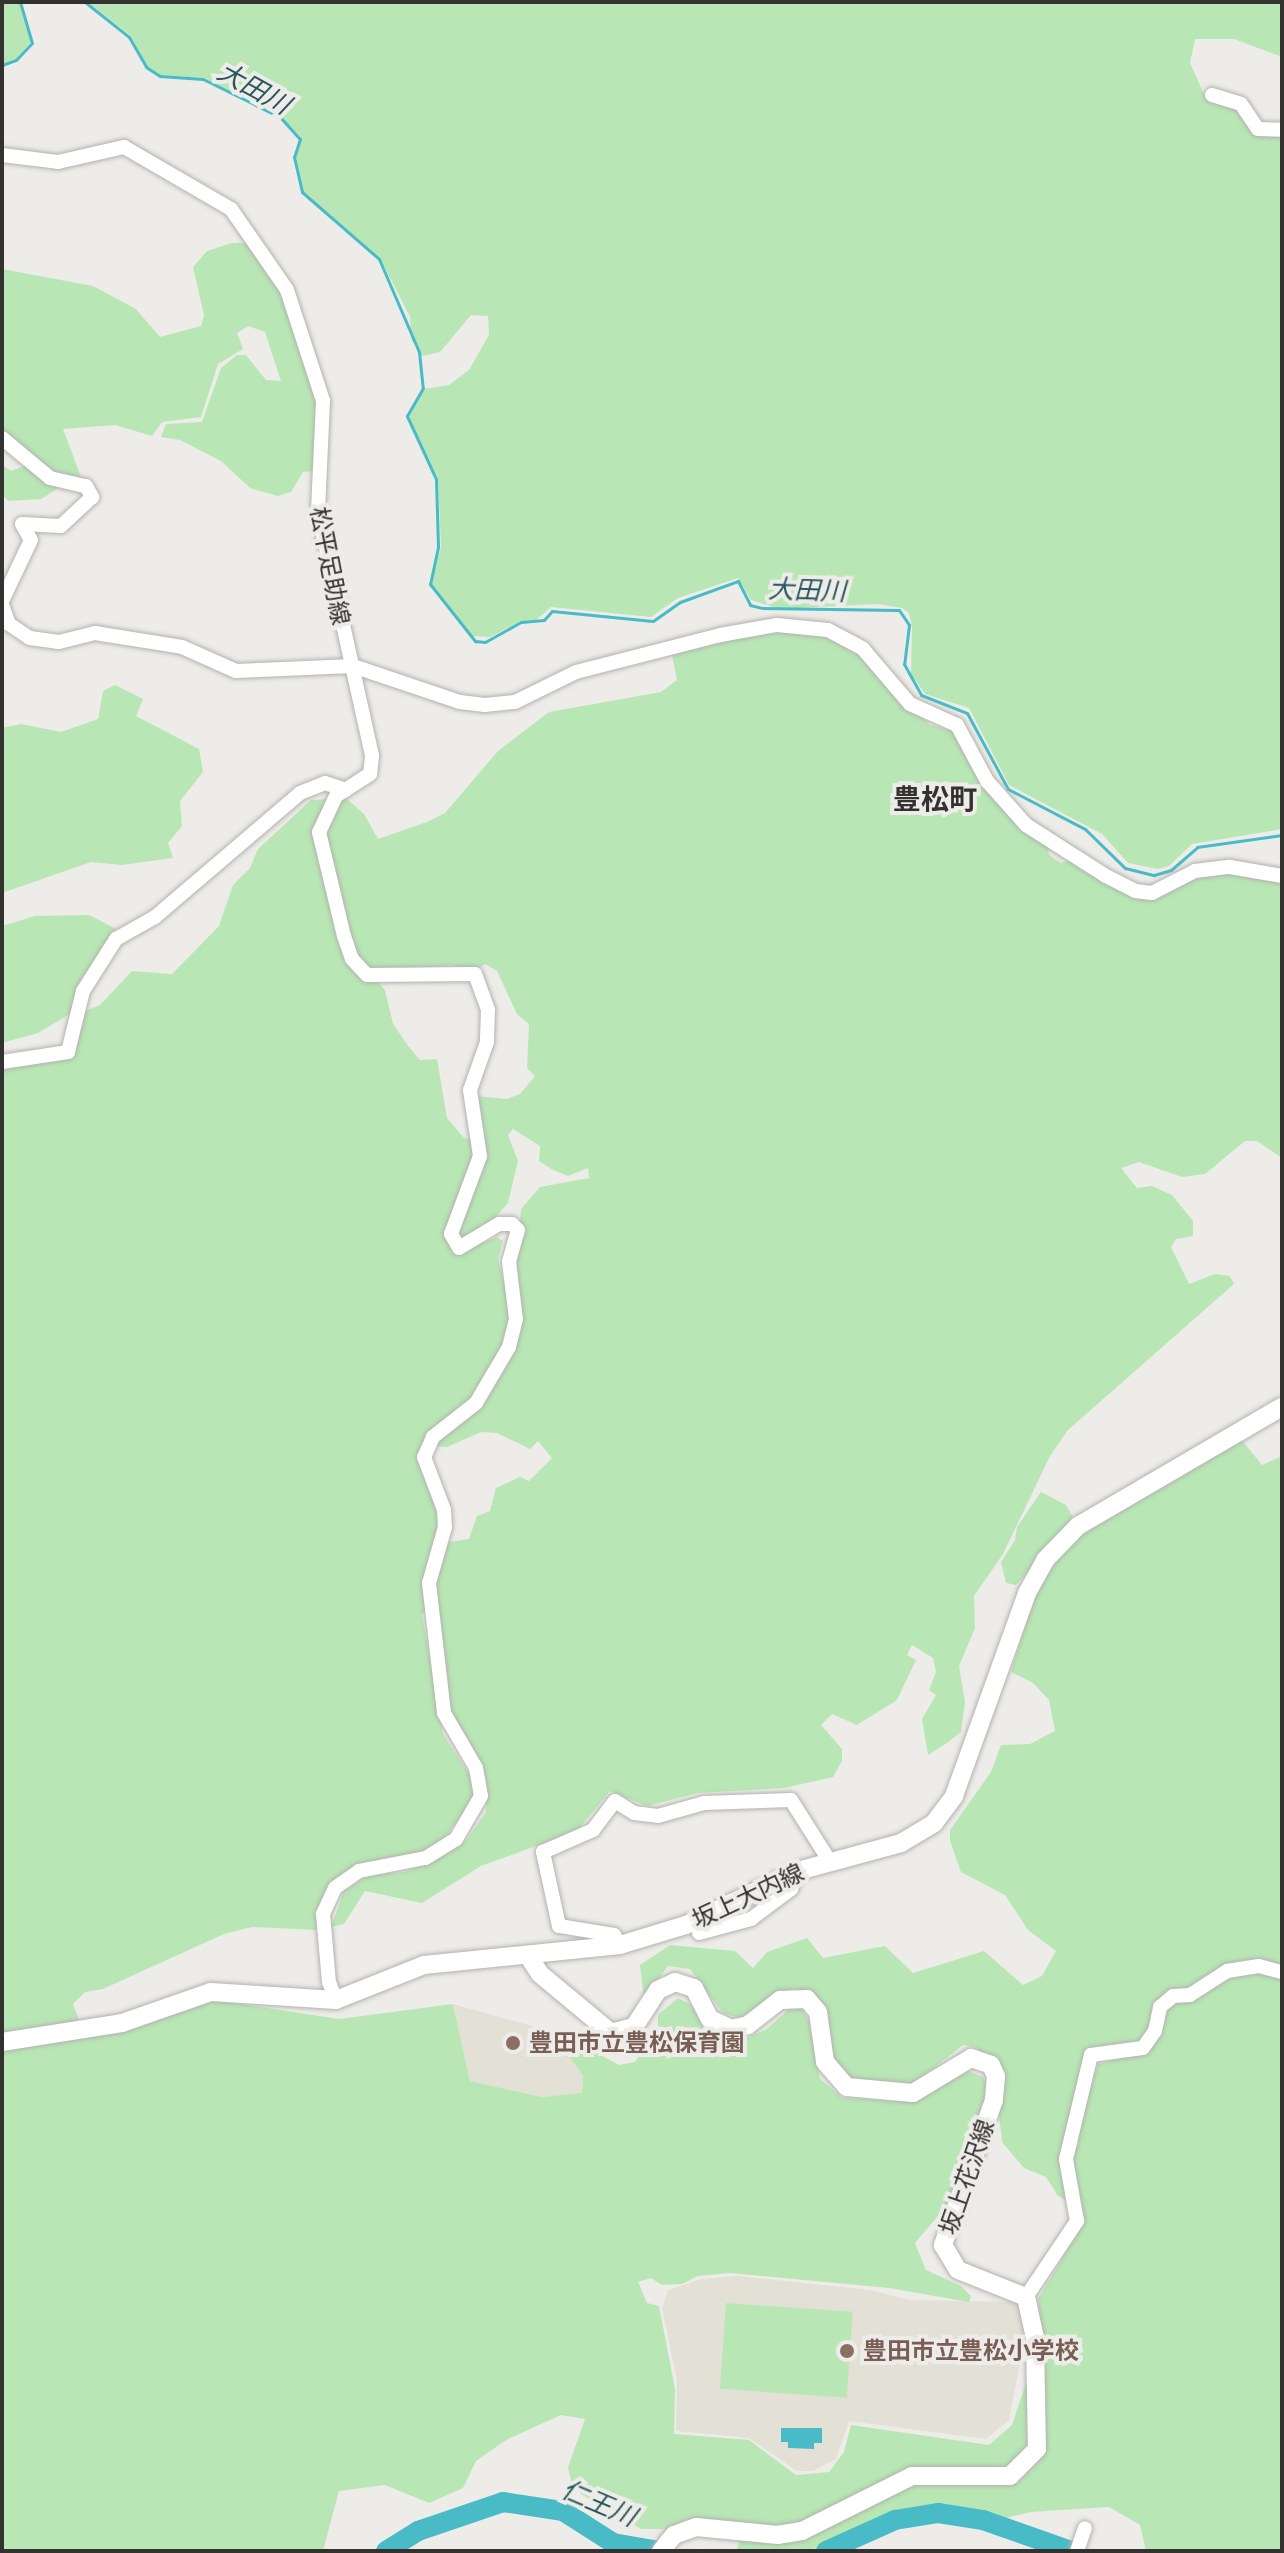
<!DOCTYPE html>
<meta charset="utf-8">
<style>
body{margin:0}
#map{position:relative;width:1284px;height:2553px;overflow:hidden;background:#edece8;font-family:"PT Serif","Noto Sans JP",serif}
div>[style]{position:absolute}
.built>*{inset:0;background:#e3e0d6}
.green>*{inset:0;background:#b8e7b5;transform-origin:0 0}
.water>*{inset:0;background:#49bbc7}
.stream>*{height:3px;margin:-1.5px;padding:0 1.5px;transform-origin:1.5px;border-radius:1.5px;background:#49bbc7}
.river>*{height:20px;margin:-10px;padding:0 10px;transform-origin:10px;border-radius:10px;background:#49bbc7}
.roads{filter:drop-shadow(0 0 2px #b3b2ae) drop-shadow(0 0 2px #b3b2ae)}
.minor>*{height:14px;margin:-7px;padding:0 7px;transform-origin:7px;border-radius:7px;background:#fff}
.major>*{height:18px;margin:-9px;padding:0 9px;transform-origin:9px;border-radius:9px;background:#fff}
.dots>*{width:22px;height:22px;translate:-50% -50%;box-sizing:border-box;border:4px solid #edece8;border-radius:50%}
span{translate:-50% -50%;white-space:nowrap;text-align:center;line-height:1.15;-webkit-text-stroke:8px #edece8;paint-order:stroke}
.street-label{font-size:24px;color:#333231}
.education-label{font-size:24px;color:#785e54;font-weight:700}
.left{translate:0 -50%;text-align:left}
.water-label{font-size:26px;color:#28585d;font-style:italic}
.quarter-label{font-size:28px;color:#333231;font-weight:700}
.frame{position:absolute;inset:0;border:4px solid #333231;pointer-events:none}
</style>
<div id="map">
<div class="built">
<i style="clip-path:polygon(453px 2004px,564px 2035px,566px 2052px,583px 2076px,582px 2094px,542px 2097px,470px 2081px)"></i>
<i style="clip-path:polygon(738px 2276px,870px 2290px,910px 2300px,1018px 2302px,1028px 2322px,1009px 2420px,986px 2439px,849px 2421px,836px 2459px,813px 2471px,797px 2471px,749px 2438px,676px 2431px,677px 2380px,662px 2308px,668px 2290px,701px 2279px)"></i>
</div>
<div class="green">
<i style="clip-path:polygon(2px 2px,19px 2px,31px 42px,16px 59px,2px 64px)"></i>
<i style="clip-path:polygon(88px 2px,1282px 2px,1282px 57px,1234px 39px,1195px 39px,1190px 63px,1204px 94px,1240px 106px,1252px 124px,1282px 134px,1282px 829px,1192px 844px,1169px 866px,1158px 869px,1128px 863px,1102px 834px,1009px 785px,969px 708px,925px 694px,911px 674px,912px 627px,909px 613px,902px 608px,877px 604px,780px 609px,751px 600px,738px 578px,678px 598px,651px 617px,551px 607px,536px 620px,521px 621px,490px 637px,472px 636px,431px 583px,441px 547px,438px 478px,412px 428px,409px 411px,425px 389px,449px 385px,469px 370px,489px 335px,488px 316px,471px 315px,440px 352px,422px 356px,411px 339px,410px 317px,380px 258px,303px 191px,295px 157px,300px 136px,264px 105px,241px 99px,205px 78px,160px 75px,147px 67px,131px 36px)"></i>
<i style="clip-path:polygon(232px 243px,254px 243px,285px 294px,319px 397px,314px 471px,303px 472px,291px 492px,278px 496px,250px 488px,221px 461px,180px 440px,161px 437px,166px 424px,202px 422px,221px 368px,237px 355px,246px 355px,266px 380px,281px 381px,265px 332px,248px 326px,237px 333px,243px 349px,218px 364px,201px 417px,162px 422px,152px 436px,115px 425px,63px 429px,81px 477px,76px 481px,53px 475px,2px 435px,2px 269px,93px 286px,136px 309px,160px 337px,201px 326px,204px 315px,193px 267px,207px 251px)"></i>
<i style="clip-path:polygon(2px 465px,11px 471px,27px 465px,62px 486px,41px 499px,8px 501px,2px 494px)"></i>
<i style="clip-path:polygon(772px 630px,824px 635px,860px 655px,930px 725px,957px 732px,1048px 846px,1049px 855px,1061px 863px,1070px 860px,1127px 892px,1224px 872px,1282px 883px,1282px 1158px,1257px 1141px,1245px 1141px,1205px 1174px,1182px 1177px,1139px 1162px,1121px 1168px,1137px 1188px,1152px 1186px,1172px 1195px,1193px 1221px,1193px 1236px,1176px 1239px,1171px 1247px,1189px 1284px,1215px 1274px,1230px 1276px,1234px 1284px,1068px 1430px,1050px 1456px,1003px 1554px,974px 1596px,975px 1628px,959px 1666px,965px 1702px,961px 1732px,947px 1743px,928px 1755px,922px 1719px,936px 1695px,929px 1690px,936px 1672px,933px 1658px,912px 1645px,907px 1655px,916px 1660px,897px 1700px,857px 1725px,832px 1714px,821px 1725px,842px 1749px,842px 1761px,833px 1777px,784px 1788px,698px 1793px,647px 1806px,610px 1791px,577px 1831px,481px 1866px,422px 1903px,365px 1891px,344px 1924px,331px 1927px,344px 1891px,369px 1876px,404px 1872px,439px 1858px,465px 1842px,486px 1812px,486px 1776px,450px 1709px,433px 1585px,443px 1543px,469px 1539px,477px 1516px,490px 1511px,496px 1488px,520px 1477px,529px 1481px,552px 1458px,538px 1441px,530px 1449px,497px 1433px,481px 1432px,447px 1447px,436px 1446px,511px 1355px,521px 1209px,540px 1187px,589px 1178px,588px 1168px,568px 1176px,551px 1169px,539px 1161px,540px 1146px,513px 1129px,508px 1135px,518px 1161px,508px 1203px,489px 1225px,464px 1237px,456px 1235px,477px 1177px,478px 1096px,507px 1099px,520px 1094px,535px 1076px,527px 1068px,529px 1024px,517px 1014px,497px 971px,485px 964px,476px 970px,451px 965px,375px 972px,356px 958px,324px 843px,324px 820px,340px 800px,347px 799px,364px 814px,378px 839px,427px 822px,445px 813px,498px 751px,549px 712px,661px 692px,677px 680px,672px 655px)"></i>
<i style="clip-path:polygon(115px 685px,143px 699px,136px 716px,199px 749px,203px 772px,180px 801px,182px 826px,168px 843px,173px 858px,122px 865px,91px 862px,2px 893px,2px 728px,21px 724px,61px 732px,98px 719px,103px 691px)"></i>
<i style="clip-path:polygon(328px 799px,320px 815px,340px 938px,385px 990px,393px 1024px,409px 1047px,420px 1060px,437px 1059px,447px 1118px,464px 1138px,476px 1140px,477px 1155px,449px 1225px,466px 1250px,497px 1237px,503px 1241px,498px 1259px,512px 1316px,508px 1339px,475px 1400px,423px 1442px,420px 1453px,441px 1521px,427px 1611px,422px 1615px,443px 1734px,476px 1785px,474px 1799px,443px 1840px,422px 1852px,354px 1867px,336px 1878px,323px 1897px,316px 1930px,252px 1927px,224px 1934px,103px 1989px,85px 1992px,73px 2004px,81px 2025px,2px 2038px,2px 1069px,60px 1060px,81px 1013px,100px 1005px,132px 971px,172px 974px,219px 926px,233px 885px,250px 868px,258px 849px,311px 800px)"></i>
<i style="clip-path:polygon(89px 915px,116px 929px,73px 1012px,38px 1033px,2px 1043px,2px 926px,35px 916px)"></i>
<i style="clip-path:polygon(1240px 1438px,1262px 1465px,1282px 1456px,1282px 1968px,1237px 1961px,1190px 1990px,1167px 1992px,1157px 2000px,1149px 2039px,1086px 2048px,1080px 2098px,1069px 2119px,1071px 2202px,1058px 2196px,1046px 2177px,1024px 2168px,1002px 2142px,994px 2063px,975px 2047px,963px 2045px,908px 2088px,858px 2085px,831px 2062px,815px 1996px,794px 1989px,779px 1993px,739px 2018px,723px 2013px,690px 1969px,668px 1966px,644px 1998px,640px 1965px,670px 1945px,735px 1951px,753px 1968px,767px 1952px,807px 1938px,823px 1958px,885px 1946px,913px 1973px,984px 1951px,1023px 1985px,1042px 1976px,1056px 1951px,1028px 1930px,1005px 1895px,961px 1872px,950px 1841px,950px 1830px,991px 1772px,1001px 1745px,1030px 1744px,1055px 1731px,1049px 1700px,1033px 1683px,1011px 1672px,1035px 1594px,1055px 1558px,1084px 1533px)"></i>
<i style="clip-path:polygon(1041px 1492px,1066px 1505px,1075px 1521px,1016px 1585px,1006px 1583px,1001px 1562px,1015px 1540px,1017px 1527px)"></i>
<i style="clip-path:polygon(1253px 1970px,1282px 1977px,1282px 2551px,1146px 2551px,1140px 2525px,1109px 2507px,1031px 2512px,997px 2520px,962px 2510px,903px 2512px,809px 2551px,736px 2551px,741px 2538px,777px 2540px,904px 2485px,1010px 2483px,1024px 2476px,1046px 2444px,1038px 2299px,1079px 2231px,1070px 2159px,1079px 2144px,1078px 2124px,1098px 2064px,1149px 2051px,1161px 2035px,1169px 2004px)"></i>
<i style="clip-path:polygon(678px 1998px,691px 2005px,704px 2028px,744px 2039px,767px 2029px,791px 2007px,801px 2008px,809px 2021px,820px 2079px,843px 2098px,914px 2102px,968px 2071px,983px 2077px,988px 2090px,947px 2205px,915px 2243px,926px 2270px,961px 2286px,971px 2296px,969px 2302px,889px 2288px,730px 2273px,698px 2276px,682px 2284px,662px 2285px,651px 2278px,638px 2282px,647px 2303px,659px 2306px,675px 2389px,674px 2434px,749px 2440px,796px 2475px,829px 2472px,844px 2452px,851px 2425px,989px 2445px,1012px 2425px,1033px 2362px,1029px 2448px,1012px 2466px,930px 2469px,816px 2520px,769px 2529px,687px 2519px,670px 2529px,641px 2529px,581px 2494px,571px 2481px,568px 2467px,585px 2419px,561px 2415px,506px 2440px,476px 2461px,463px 2488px,429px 2503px,385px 2485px,339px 2491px,323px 2551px,2px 2551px,2px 2046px,215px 2000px,339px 2019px,453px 2004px,470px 2081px,542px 2097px,582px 2093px,583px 2076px,566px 2052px,564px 2035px,619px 2065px,635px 2062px,658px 2026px,658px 2015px)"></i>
<i style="left:726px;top:2303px;width:127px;height:86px;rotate:4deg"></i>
</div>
<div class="water">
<i style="clip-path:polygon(781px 2428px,822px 2428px,822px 2443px,814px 2443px,814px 2449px,788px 2448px,788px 2442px,781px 2442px)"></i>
</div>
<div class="stream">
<i style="left:85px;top:2px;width:56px;rotate:38.5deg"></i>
<i style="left:129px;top:37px;width:34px;rotate:60deg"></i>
<i style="left:146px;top:67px;width:17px;rotate:33deg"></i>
<i style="left:160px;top:76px;width:43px;rotate:4deg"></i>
<i style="left:203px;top:79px;width:86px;rotate:26.3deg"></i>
<i style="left:280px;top:117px;width:30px;rotate:48deg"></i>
<i style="left:300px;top:139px;width:19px;rotate:108deg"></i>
<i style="left:294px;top:157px;width:36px;rotate:77deg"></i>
<i style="left:302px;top:192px;width:102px;rotate:41deg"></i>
<i style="left:379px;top:259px;width:101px;rotate:66.7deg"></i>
<i style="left:419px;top:352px;width:36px;rotate:84deg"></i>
<i style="left:423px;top:388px;width:32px;rotate:120deg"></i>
<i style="left:407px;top:416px;width:69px;rotate:65.3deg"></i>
<i style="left:436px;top:479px;width:68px;rotate:88.3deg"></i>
<i style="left:438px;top:547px;width:38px;rotate:102deg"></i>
<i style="left:430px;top:584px;width:73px;rotate:51.7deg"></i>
<i style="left:475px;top:641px;width:10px;rotate:6deg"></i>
<i style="left:485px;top:642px;width:41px;rotate:-29.1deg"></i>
<i style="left:521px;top:622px;width:23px;rotate:-5deg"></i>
<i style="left:544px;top:620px;width:12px;rotate:-48deg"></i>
<i style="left:552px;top:611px;width:101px;rotate:5.7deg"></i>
<i style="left:653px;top:621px;width:33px;rotate:-35deg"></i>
<i style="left:680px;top:602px;width:62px;rotate:-19.9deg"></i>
<i style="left:738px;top:581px;width:27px;rotate:63deg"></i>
<i style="left:750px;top:605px;width:12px;rotate:14deg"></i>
<i style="left:762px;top:608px;width:137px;rotate:0.8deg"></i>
<i style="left:899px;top:610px;width:18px;rotate:56deg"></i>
<i style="left:909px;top:625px;width:39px;rotate:97deg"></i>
<i style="left:904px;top:664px;width:35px;rotate:61deg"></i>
<i style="left:921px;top:695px;width:49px;rotate:21.4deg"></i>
<i style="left:967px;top:713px;width:86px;rotate:61.7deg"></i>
<i style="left:1008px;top:789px;width:87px;rotate:27.5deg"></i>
<i style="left:1085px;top:829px;width:56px;rotate:44.3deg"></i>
<i style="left:1125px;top:868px;width:30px;rotate:14deg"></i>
<i style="left:1154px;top:875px;width:18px;rotate:-16deg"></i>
<i style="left:1171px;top:870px;width:35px;rotate:-41deg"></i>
<i style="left:1197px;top:847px;width:86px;rotate:-8deg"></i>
<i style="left:2px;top:65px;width:15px;rotate:-20deg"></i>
<i style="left:16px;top:60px;width:23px;rotate:-47deg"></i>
<i style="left:32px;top:43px;width:43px;rotate:-106.3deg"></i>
</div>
<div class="river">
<i style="left:386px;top:2551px;width:38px;rotate:-32deg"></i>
<i style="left:418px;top:2531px;width:90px;rotate:-18.8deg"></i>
<i style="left:503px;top:2502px;width:61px;rotate:8.5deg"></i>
<i style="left:563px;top:2511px;width:59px;rotate:32.6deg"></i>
<i style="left:613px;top:2543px;width:47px;rotate:9.9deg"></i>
<i style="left:826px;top:2551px;width:76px;rotate:-24.2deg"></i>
<i style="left:895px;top:2520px;width:44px;rotate:-9.2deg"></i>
<i style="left:938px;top:2513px;width:46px;rotate:8.8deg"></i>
<i style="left:983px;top:2520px;width:93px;rotate:19.4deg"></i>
</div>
<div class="roads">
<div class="minor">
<i style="left:1212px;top:95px;width:30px;rotate:17deg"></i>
<i style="left:1241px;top:104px;width:30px;rotate:56deg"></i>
<i style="left:1258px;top:129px;width:24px;rotate:2deg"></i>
<i style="left:2px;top:155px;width:56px;rotate:7.1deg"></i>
<i style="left:58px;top:162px;width:68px;rotate:-12.8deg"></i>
<i style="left:124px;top:147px;width:124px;rotate:30.1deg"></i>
<i style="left:231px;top:209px;width:98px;rotate:55.3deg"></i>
<i style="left:287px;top:290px;width:117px;rotate:72deg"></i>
<i style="left:323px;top:401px;width:111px;rotate:92.6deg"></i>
<i style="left:318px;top:512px;width:250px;rotate:77.5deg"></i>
<i style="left:372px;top:756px;width:18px;rotate:96deg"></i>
<i style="left:370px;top:774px;width:40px;rotate:147.1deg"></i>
<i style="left:336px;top:796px;width:40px;rotate:115deg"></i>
<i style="left:319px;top:832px;width:107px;rotate:76.5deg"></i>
<i style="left:344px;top:936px;width:24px;rotate:71deg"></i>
<i style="left:352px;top:959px;width:22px;rotate:47deg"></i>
<i style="left:367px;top:975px;width:108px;rotate:-0.5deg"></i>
<i style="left:475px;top:974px;width:38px;rotate:70deg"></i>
<i style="left:488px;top:1010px;width:32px;rotate:92deg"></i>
<i style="left:487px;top:1042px;width:51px;rotate:109.5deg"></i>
<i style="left:470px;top:1090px;width:67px;rotate:81.4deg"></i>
<i style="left:480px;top:1156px;width:83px;rotate:110.4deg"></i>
<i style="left:451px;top:1234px;width:16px;rotate:60deg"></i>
<i style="left:459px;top:1248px;width:47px;rotate:-31deg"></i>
<i style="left:499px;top:1224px;width:13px"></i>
<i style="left:512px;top:1224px;width:8px;rotate:45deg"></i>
<i style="left:518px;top:1230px;width:33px;rotate:106deg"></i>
<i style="left:509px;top:1262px;width:57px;rotate:83deg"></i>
<i style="left:516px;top:1319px;width:29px;rotate:104deg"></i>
<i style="left:509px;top:1347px;width:65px;rotate:120.5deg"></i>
<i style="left:476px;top:1403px;width:55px;rotate:141.7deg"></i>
<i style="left:433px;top:1437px;width:22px;rotate:114deg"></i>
<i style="left:424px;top:1457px;width:57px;rotate:69.3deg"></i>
<i style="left:444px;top:1510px;width:17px;rotate:87deg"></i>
<i style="left:445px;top:1527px;width:58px;rotate:105.9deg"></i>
<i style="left:429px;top:1583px;width:131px;rotate:83.4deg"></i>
<i style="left:444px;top:1713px;width:64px;rotate:59.8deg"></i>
<i style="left:476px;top:1768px;width:28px;rotate:80deg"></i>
<i style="left:481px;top:1796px;width:50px;rotate:120.2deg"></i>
<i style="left:456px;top:1839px;width:36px;rotate:148deg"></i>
<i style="left:425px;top:1858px;width:67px;rotate:168.9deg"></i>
<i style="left:359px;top:1871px;width:29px;rotate:145deg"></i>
<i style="left:335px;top:1888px;width:29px;rotate:115deg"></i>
<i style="left:323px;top:1914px;width:68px;rotate:85deg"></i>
<i style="left:329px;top:1982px;width:19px;rotate:69deg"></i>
<i style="left:2px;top:438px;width:62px;rotate:39.8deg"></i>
<i style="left:50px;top:478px;width:37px;rotate:13deg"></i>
<i style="left:86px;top:486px;width:13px;rotate:61deg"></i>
<i style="left:92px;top:497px;width:42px;rotate:136.9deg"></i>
<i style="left:61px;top:526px;width:39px;rotate:-177deg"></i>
<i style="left:22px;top:524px;width:18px;rotate:61deg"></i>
<i style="left:31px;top:540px;width:68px;rotate:115.4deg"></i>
<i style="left:2px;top:605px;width:20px;rotate:70deg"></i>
<i style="left:9px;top:624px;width:25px;rotate:34deg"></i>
<i style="left:30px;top:638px;width:29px;rotate:8deg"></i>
<i style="left:59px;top:642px;width:37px;rotate:-14deg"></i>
<i style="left:95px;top:633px;width:88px;rotate:9.1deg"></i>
<i style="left:182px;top:647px;width:59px;rotate:24deg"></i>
<i style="left:236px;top:671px;width:117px;rotate:-2.4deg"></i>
<i style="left:353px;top:666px;width:113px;rotate:18.6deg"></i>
<i style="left:460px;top:702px;width:25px;rotate:7deg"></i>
<i style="left:485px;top:705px;width:30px;rotate:-6deg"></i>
<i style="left:515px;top:702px;width:68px;rotate:-26.2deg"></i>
<i style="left:576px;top:672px;width:149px;rotate:-14.4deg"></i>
<i style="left:720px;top:635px;width:58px;rotate:-10deg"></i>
<i style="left:777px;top:625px;width:51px;rotate:5.6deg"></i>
<i style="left:828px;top:630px;width:40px;rotate:28deg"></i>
<i style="left:863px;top:649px;width:72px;rotate:49.5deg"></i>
<i style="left:910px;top:704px;width:51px;rotate:24.1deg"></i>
<i style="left:957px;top:725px;width:64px;rotate:61.8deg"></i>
<i style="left:987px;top:781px;width:59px;rotate:48.4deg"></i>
<i style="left:1026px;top:825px;width:95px;rotate:32.5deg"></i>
<i style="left:1106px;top:876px;width:33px;rotate:27deg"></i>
<i style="left:1135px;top:891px;width:17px;rotate:7deg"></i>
<i style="left:1152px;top:893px;width:48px;rotate:-27.1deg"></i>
<i style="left:1195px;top:871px;width:35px;rotate:-7deg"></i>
<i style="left:1230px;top:867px;width:53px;rotate:9.8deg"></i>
<i style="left:2px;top:1062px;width:67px;rotate:-8.6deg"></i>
<i style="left:68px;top:1052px;width:63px;rotate:-76.2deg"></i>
<i style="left:83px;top:991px;width:62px;rotate:-57.6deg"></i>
<i style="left:116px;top:939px;width:45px;rotate:-29.4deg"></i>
<i style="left:155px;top:917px;width:191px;rotate:-40.5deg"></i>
<i style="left:300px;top:793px;width:27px;rotate:-22deg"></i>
<i style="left:325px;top:783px;width:22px;rotate:18deg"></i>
<i style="left:699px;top:1933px;width:54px;rotate:-15.1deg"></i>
<i style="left:751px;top:1919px;width:50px;rotate:-36.9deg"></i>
<i style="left:791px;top:1889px;width:19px;rotate:-69deg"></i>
<i style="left:620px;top:1945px;width:12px;rotate:-121deg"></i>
<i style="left:614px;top:1935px;width:56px;rotate:-170.7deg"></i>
<i style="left:559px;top:1926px;width:76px;rotate:-102.2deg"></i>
<i style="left:543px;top:1852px;width:55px;rotate:-23.7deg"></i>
<i style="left:593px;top:1830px;width:36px;rotate:-53deg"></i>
<i style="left:615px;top:1801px;width:22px;rotate:32deg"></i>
<i style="left:634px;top:1813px;width:24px;rotate:7deg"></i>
<i style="left:658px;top:1816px;width:48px;rotate:-15.8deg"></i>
<i style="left:704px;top:1803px;width:87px;rotate:-2deg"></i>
<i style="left:791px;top:1800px;width:71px;rotate:57.7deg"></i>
<i style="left:1026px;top:2297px;width:92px;rotate:-56.1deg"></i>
<i style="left:1077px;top:2221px;width:63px;rotate:-100.1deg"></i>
<i style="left:1066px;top:2159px;width:107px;rotate:-76.5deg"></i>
<i style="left:1091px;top:2055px;width:52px;rotate:-7.7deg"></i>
<i style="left:1143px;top:2048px;width:21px;rotate:-55deg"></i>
<i style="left:1155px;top:2031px;width:25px;rotate:-78deg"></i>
<i style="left:1160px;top:2007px;width:17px;rotate:-40deg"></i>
<i style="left:1173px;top:1996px;width:17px;rotate:-3deg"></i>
<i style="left:1190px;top:1995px;width:44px;rotate:-33deg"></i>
<i style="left:1227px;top:1971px;width:32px;rotate:-9deg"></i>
<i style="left:1259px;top:1966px;width:24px;rotate:15deg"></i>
<i style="left:1077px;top:2551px;width:24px;rotate:-71deg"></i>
</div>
<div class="major">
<i style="left:529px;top:1957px;width:20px;rotate:57deg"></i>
<i style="left:540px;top:1974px;width:92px;rotate:39.7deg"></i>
<i style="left:611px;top:2033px;width:24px;rotate:-15deg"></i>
<i style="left:634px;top:2027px;width:44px;rotate:-57deg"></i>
<i style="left:658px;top:1990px;width:19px;rotate:-25deg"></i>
<i style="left:675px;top:1982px;width:20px;rotate:18deg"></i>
<i style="left:694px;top:1988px;width:35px;rotate:63deg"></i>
<i style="left:710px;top:2019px;width:23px;rotate:25deg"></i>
<i style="left:731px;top:2029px;width:17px;rotate:-13deg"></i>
<i style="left:748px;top:2025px;width:41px;rotate:-38deg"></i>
<i style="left:780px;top:2000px;width:27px;rotate:-2deg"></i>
<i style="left:807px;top:1999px;width:17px;rotate:50deg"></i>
<i style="left:818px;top:2012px;width:50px;rotate:82deg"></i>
<i style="left:825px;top:2062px;width:33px;rotate:49deg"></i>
<i style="left:847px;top:2087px;width:66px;rotate:5.2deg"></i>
<i style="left:913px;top:2093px;width:68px;rotate:-31.1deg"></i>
<i style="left:971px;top:2058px;width:21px;rotate:19deg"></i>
<i style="left:991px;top:2065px;width:12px;rotate:66deg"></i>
<i style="left:996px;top:2076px;width:24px;rotate:95deg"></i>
<i style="left:994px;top:2100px;width:154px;rotate:109.4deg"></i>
<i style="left:943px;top:2245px;width:29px;rotate:59deg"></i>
<i style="left:958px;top:2270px;width:73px;rotate:21.7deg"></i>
<i style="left:1026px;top:2297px;width:42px;rotate:77.6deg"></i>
<i style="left:1035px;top:2338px;width:111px;rotate:89deg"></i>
<i style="left:1037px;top:2449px;width:38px;rotate:135deg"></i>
<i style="left:1010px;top:2476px;width:98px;rotate:180deg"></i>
<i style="left:912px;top:2476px;width:123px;rotate:153.4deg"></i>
<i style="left:802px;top:2531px;width:24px;rotate:171deg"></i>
<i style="left:778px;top:2535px;width:82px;rotate:-174.4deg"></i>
<i style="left:696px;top:2527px;width:23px;rotate:160deg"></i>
<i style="left:674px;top:2535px;width:21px;rotate:129deg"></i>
<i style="left:2px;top:2042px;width:121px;rotate:-9deg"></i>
<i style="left:122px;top:2023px;width:94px;rotate:-19.2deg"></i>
<i style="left:211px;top:1992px;width:125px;rotate:3.7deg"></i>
<i style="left:336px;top:2000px;width:95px;rotate:-21.7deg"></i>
<i style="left:424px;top:1965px;width:197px;rotate:-5.8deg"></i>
<i style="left:620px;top:1945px;width:69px;rotate:-16.9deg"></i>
<i style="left:686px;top:1925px;width:124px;rotate:-25.7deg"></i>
<i style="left:798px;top:1871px;width:107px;rotate:-15.2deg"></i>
<i style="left:901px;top:1843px;width:39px;rotate:-31deg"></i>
<i style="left:934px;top:1823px;width:34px;rotate:-53deg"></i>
<i style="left:954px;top:1796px;width:216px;rotate:-70.2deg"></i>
<i style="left:1027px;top:1593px;width:38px;rotate:-61deg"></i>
<i style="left:1045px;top:1560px;width:47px;rotate:-45.9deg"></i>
<i style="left:1078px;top:1526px;width:236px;rotate:-30.3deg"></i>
</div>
</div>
<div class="dots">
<i style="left:513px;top:2043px;background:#8d6e63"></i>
<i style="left:847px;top:2351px;background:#8d6e63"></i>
</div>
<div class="street-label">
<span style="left:330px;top:566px;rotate:79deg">松平足助線</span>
<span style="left:748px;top:1896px;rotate:-25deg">坂上大内線</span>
<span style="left:967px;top:2177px;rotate:-71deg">坂上花沢線</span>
</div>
<div class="education-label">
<span class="left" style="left:529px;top:2043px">豊田市立豊松保育園</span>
<span class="left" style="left:863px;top:2351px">豊田市立豊松小学校</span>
</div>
<div class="water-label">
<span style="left:254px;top:88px;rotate:29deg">大田川</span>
<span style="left:807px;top:590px;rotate:2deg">大田川</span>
<span style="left:599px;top:2503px;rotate:23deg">仁王川</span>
</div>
<div class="quarter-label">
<span style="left:935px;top:799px">豊松町</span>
</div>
<div class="frame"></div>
</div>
